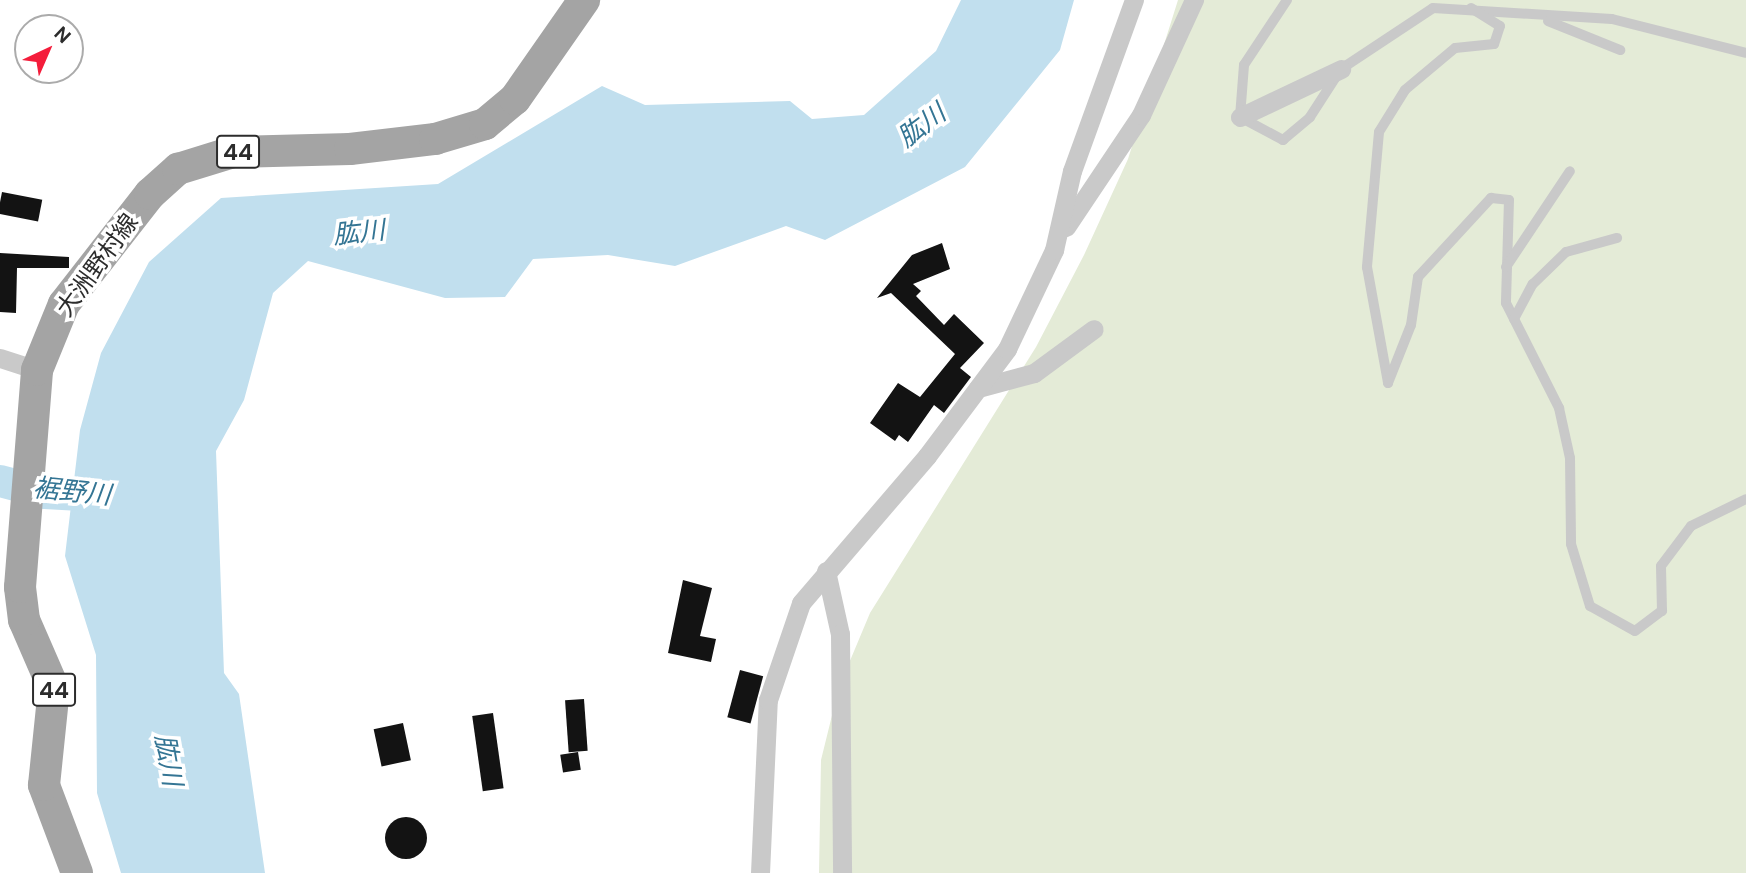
<!DOCTYPE html>
<meta charset="utf-8">
<style>
body{margin:0}
#map{position:relative;width:1746px;height:873px;overflow:hidden;background:#fff;font-family:"DM Sans","Noto Sans JP",sans-serif}
div>[style]{position:absolute}
.green>*{inset:0;background:#e4ebd7}
.water>*{inset:0;background:#c1dfee}
.river>*{height:32px;margin:-16px;padding:0 16px;transform-origin:16px;border-radius:16px;background:#c1dfee}
.building>*{inset:0;background:#131313;transform-origin:0 0}
.round{border-radius:50%}
.lane>*{height:10px;margin:-5px;padding:0 5px;transform-origin:5px;border-radius:5px;background:#c9c9c9}
.street>*{height:19px;margin:-9.5px;padding:0 9.5px;transform-origin:9.5px;border-radius:9.5px;background:#c9c9c9}
.primary>*{height:32px;margin:-16px;padding:0 16px;transform-origin:16px;border-radius:16px;background:#a4a4a4}
span{translate:-50% -50%;white-space:nowrap;text-align:center;line-height:1.15;-webkit-text-stroke:7px #fff;paint-order:stroke}
.shield-label span{padding:2px 5px;background:#fff;border:2px solid;border-radius:5px;-webkit-text-stroke-width:0}
.shield-label{font-size:23px;color:#2c2c2c;font-weight:700}
.street-label{font-size:24px;color:#2c2c2c}
.water-label{font-size:26px;color:#347594;font-style:italic}
.north{position:absolute;left:14px;top:14px;width:70px;height:70px;box-sizing:border-box;background:#fff;border:2px solid #ababab;border-radius:50%;rotate:44deg;font-size:19px;font-weight:700;line-height:28px;text-align:center;color:#2c2c2c}
.north::after{content:'';display:block;margin:auto;width:24px;height:32px;background:#f41d3b;clip-path:polygon(50% 0,100% 100%,50% 72%,0 100%)}
</style>
<div id="map">
<div class="green">
<i style="clip-path:polygon(1178px 0,1746px 0,1746px 873px,819px 873px,821px 760px,839px 687px,870px 613px,1036px 347px,1084px 255px,1128px 159px)"></i>
</div>
<div class="water">
<i style="clip-path:polygon(961px 0,1074px 0,1060px 50px,965px 167px,825px 240px,786px 226px,675px 266px,608px 255px,533px 259px,505px 297px,445px 298px,308px 261px,273px 293px,244px 400px,216px 451px,224px 673px,239px 694px,265px 873px,121px 873px,97px 793px,96px 655px,65px 556px,80px 430px,101px 353px,149px 262px,221px 198px,438px 184px,602px 86px,645px 105px,790px 101px,812px 119px,864px 115px,936px 51px)"></i>
</div>
<div class="river">
<i style="left:0;top:481px;width:47px;rotate:14.9deg"></i>
<i style="left:45px;top:493px;width:71px;rotate:3.2deg"></i>
</div>
<div class="building">
<i style="left:2px;top:192px;width:41px;height:22px;rotate:11deg"></i>
<i style="clip-path:polygon(942px 243px,950px 269px,913px 284px,921px 291px,916px 296px,944px 325px,954px 314px,984px 343px,960px 368px,971px 377px,944px 413px,934px 405px,908px 442px,899px 435px,895px 441px,870px 423px,898px 383px,920px 397px,955px 354px,891px 293px,877px 298px,912px 255px)"></i>
<i style="clip-path:polygon(0 253px,69px 257px,69px 268px,17px 268px,16px 313px,0 312px)"></i>
<i style="clip-path:polygon(683px 580px,712px 588px,700px 636px,716px 639px,711px 662px,668px 653px)"></i>
<i style="left:740px;top:670px;width:24px;height:49px;rotate:15deg"></i>
<i style="left:584px;top:699px;width:52px;height:19px;rotate:86deg"></i>
<i style="left:493px;top:713px;width:76px;height:21px;rotate:82deg"></i>
<i style="left:403px;top:723px;width:38px;height:30px;rotate:78deg"></i>
<i style="left:578px;top:752px;width:18px;height:18px;rotate:81deg"></i>
<i class="round" style="left:385px;top:817px;width:42px;height:42px"></i>
</div>
<div class="lane">
<i style="left:1287px;top:0;width:78px;rotate:123.5deg"></i>
<i style="left:1244px;top:65px;width:52px;rotate:94.4deg"></i>
<i style="left:1240px;top:117px;width:49px;rotate:28.1deg"></i>
<i style="left:1283px;top:140px;width:35px;rotate:-40deg"></i>
<i style="left:1310px;top:117px;width:57px;rotate:-57.1deg"></i>
<i style="left:1341px;top:69px;width:110px;rotate:-33.5deg"></i>
<i style="left:1433px;top:8px;width:179px;rotate:3.5deg"></i>
<i style="left:1612px;top:19px;width:138px;rotate:14.2deg"></i>
<i style="left:1471px;top:8px;width:34px;rotate:32deg"></i>
<i style="left:1500px;top:26px;width:19px;rotate:108deg"></i>
<i style="left:1494px;top:44px;width:39px;rotate:174deg"></i>
<i style="left:1455px;top:48px;width:65px;rotate:140deg"></i>
<i style="left:1405px;top:90px;width:49px;rotate:121.8deg"></i>
<i style="left:1379px;top:132px;width:136px;rotate:95.1deg"></i>
<i style="left:1367px;top:267px;width:118px;rotate:79.7deg"></i>
<i style="left:1388px;top:383px;width:62px;rotate:-68.4deg"></i>
<i style="left:1411px;top:325px;width:49px;rotate:-81.7deg"></i>
<i style="left:1418px;top:277px;width:108px;rotate:-47.3deg"></i>
<i style="left:1491px;top:198px;width:18px;rotate:6deg"></i>
<i style="left:1509px;top:200px;width:103px;rotate:91.7deg"></i>
<i style="left:1506px;top:303px;width:118px;rotate:63.2deg"></i>
<i style="left:1559px;top:408px;width:51px;rotate:77.6deg"></i>
<i style="left:1570px;top:458px;width:86px;rotate:89.3deg"></i>
<i style="left:1571px;top:544px;width:65px;rotate:73deg"></i>
<i style="left:1590px;top:606px;width:51px;rotate:29.1deg"></i>
<i style="left:1635px;top:631px;width:34px;rotate:-37deg"></i>
<i style="left:1662px;top:611px;width:45px;rotate:-91.3deg"></i>
<i style="left:1661px;top:566px;width:50px;rotate:-53.1deg"></i>
<i style="left:1691px;top:526px;width:61px;rotate:-26.1deg"></i>
<i style="left:1548px;top:21px;width:78px;rotate:21.9deg"></i>
<i style="left:1506px;top:267px;width:115px;rotate:-56.3deg"></i>
<i style="left:1514px;top:319px;width:40px;rotate:-62deg"></i>
<i style="left:1533px;top:284px;width:46px;rotate:-44.1deg"></i>
<i style="left:1566px;top:252px;width:53px;rotate:-15.4deg"></i>
</div>
<div class="street">
<i style="left:1240px;top:117px;width:112px;rotate:-25.4deg"></i>
<i style="left:1066px;top:227px;width:135px;rotate:-56.2deg"></i>
<i style="left:1141px;top:115px;width:127px;rotate:-65.3deg"></i>
<i style="left:0;top:358px;width:39px;rotate:18deg"></i>
<i style="left:978px;top:388px;width:58px;rotate:-15deg"></i>
<i style="left:1034px;top:373px;width:74px;rotate:-36.3deg"></i>
<i style="left:826px;top:571px;width:65px;rotate:77.5deg"></i>
<i style="left:840px;top:634px;width:239px;rotate:89.5deg"></i>
<i style="left:760px;top:873px;width:173px;rotate:-87.4deg"></i>
<i style="left:768px;top:700px;width:102px;rotate:-71.2deg"></i>
<i style="left:801px;top:603px;width:194px;rotate:-49.4deg"></i>
<i style="left:927px;top:456px;width:134px;rotate:-53.2deg"></i>
<i style="left:1007px;top:349px;width:110px;rotate:-64.6deg"></i>
<i style="left:1054px;top:250px;width:81px;rotate:-77.2deg"></i>
<i style="left:1072px;top:171px;width:182px;rotate:-70.1deg"></i>
</div>
<div class="primary">
<i style="left:77px;top:873px;width:94px;rotate:-110.6deg"></i>
<i style="left:44px;top:785px;width:97px;rotate:-84.1deg"></i>
<i style="left:54px;top:689px;width:75px;rotate:-113.5deg"></i>
<i style="left:24px;top:620px;width:33px;rotate:-97deg"></i>
<i style="left:20px;top:587px;width:218px;rotate:-85.5deg"></i>
<i style="left:37px;top:370px;width:71px;rotate:-67.8deg"></i>
<i style="left:64px;top:304px;width:140px;rotate:-52deg"></i>
<i style="left:150px;top:194px;width:38px;rotate:-42deg"></i>
<i style="left:178px;top:169px;width:58px;rotate:-17.2deg"></i>
<i style="left:233px;top:152px;width:117px;rotate:-1.5deg"></i>
<i style="left:350px;top:149px;width:86px;rotate:-6.7deg"></i>
<i style="left:435px;top:139px;width:52px;rotate:-16.7deg"></i>
<i style="left:485px;top:124px;width:39px;rotate:-40deg"></i>
<i style="left:515px;top:99px;width:121px;rotate:-55.1deg"></i>
</div>
<div class="shield-label">
<span style="left:238px;top:152px">44</span>
<span style="left:54px;top:690px">44</span>
</div>
<div class="street-label">
<span style="left:97px;top:265px;rotate:-54deg">大洲野村線</span>
</div>
<div class="water-label">
<span style="left:922px;top:126px;rotate:-37deg">肱川</span>
<span style="left:359px;top:233px;rotate:-6deg">肱川</span>
<span style="left:72px;top:492px;rotate:6deg">裾野川</span>
<span style="left:168px;top:760px;rotate:80deg">肱川</span>
</div>
<div class="north">N</div>
</div>
